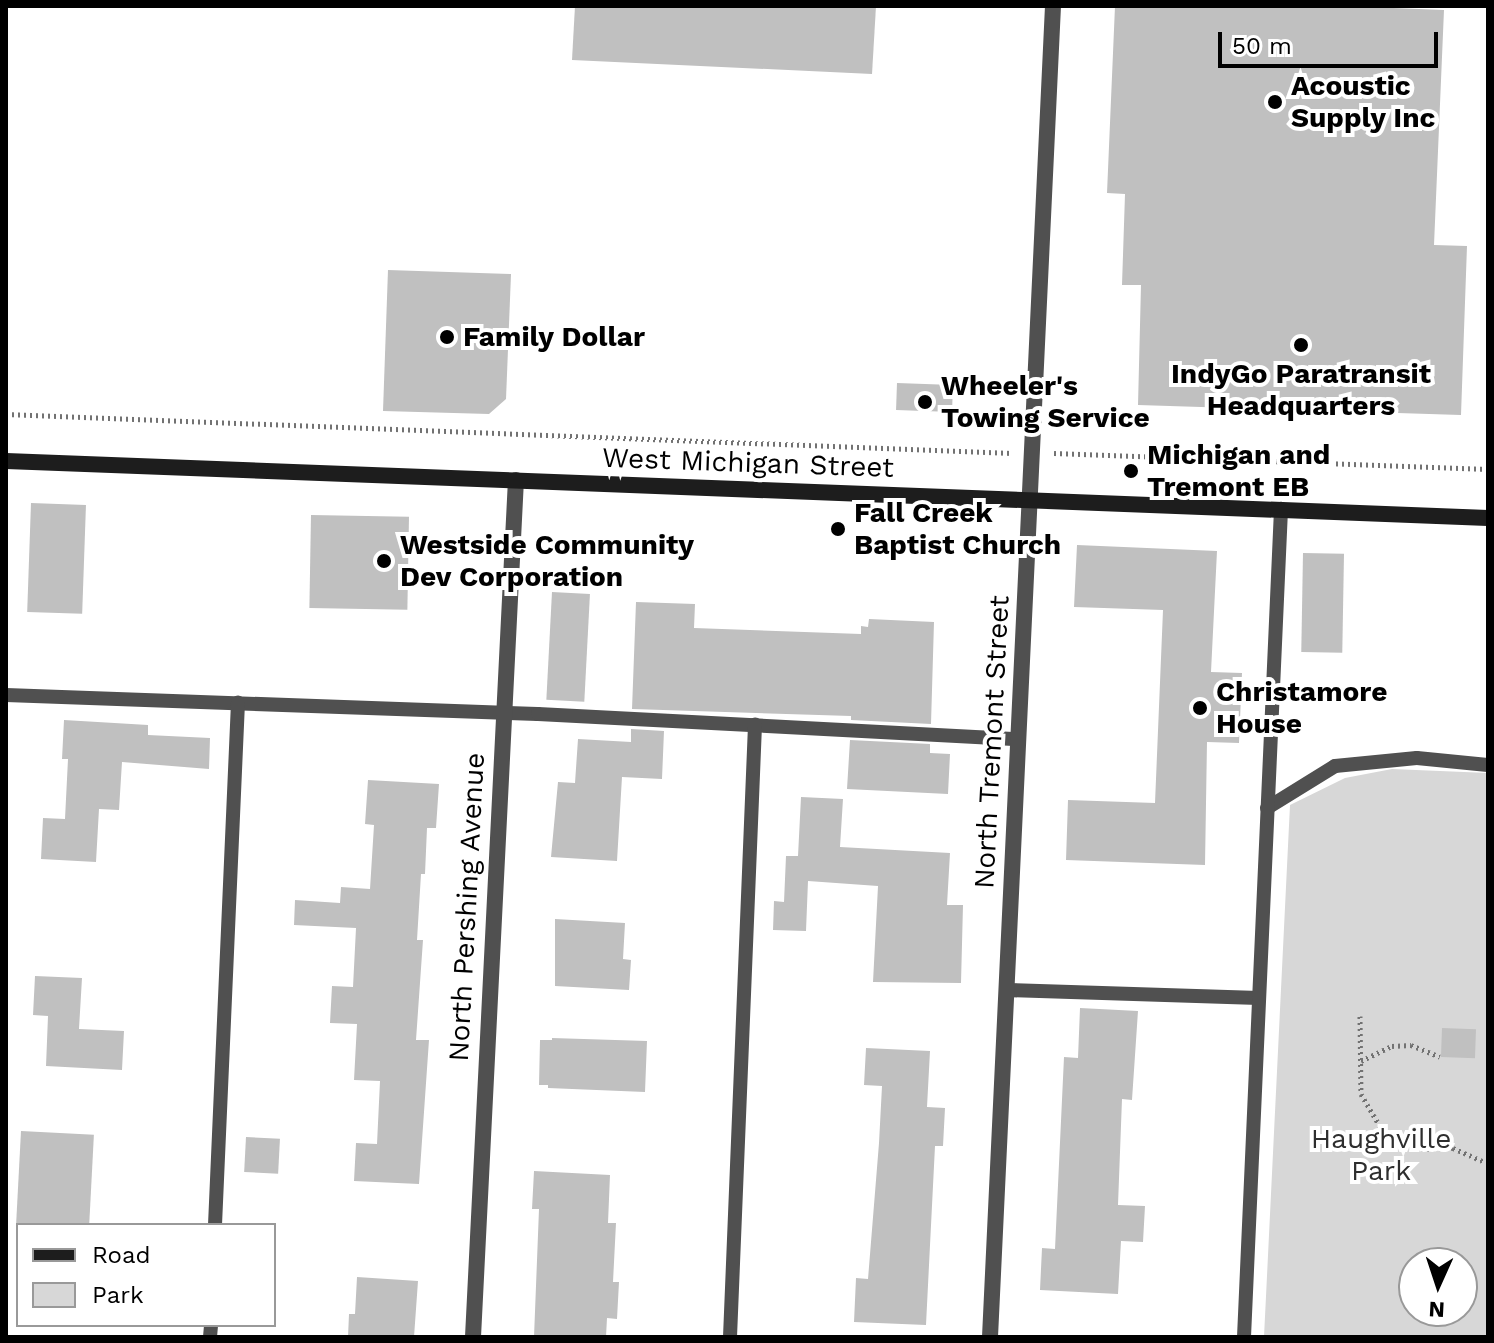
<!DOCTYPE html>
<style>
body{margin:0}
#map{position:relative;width:1494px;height:1343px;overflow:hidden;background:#fff;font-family:"Work Sans",sans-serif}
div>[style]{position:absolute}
.green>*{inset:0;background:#d7d7d7}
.building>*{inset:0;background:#c0c0c0;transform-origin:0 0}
.path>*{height:5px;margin-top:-2.5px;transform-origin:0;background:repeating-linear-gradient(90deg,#727272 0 2px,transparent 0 6px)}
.service>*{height:14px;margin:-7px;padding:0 7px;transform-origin:7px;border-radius:7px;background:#505050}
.minor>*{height:16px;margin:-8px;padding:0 8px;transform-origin:8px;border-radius:8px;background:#505050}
.tertiary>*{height:16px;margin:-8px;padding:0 8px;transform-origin:8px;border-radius:8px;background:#505050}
.secondary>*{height:16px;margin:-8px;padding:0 8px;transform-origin:8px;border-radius:8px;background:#1d1d1d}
.dots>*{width:22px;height:22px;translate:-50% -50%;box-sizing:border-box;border:4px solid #fff;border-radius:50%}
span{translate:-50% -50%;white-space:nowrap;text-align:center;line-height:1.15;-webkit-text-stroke:8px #fff;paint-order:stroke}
.poi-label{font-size:28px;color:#000;font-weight:700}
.left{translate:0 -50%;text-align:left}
.street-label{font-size:28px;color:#000}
.park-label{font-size:28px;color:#2e2e2e}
.frame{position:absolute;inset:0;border:8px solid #000;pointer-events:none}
.legend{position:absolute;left:16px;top:1223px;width:260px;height:104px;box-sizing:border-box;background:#fff;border:2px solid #999;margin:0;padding:10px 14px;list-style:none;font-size:24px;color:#000}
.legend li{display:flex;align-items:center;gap:16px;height:40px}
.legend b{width:40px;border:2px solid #999}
.north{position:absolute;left:1398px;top:1247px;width:80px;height:80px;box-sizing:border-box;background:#fff;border:2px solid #999;border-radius:50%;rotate:183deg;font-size:22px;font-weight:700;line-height:32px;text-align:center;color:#000}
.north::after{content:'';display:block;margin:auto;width:28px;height:36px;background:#000;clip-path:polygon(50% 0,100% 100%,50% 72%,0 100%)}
.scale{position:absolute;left:1218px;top:32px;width:220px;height:36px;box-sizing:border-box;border:4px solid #000;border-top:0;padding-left:10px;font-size:24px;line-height:28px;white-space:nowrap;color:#000;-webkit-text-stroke:6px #fff;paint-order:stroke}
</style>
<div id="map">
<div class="green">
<i style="clip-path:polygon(evenodd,1392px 769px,1488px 773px,1488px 1337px,1264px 1337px,1290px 805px,1345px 778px,1392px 769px,1414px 1263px,1462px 1263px,1462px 1311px,1414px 1311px,1414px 1263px)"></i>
</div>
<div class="building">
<i style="clip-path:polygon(575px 6px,876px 6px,872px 74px,572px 60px)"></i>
<i style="clip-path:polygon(1115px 6px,1343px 6px,1444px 10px,1434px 245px,1467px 246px,1461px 415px,1138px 405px,1141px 285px,1122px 285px,1125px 194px,1107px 193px)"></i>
<i style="clip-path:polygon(388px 270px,511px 274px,506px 399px,489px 414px,383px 411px)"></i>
<i style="left:897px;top:383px;width:56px;height:27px;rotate:2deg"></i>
<i style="left:31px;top:503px;width:55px;height:109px;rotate:2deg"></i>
<i style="left:311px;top:515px;width:98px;height:93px;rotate:1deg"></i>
<i style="clip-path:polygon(1077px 545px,1217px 551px,1211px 672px,1242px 673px,1239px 743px,1207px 742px,1205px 865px,1066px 860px,1068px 800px,1155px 803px,1163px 610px,1074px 607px)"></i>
<i style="left:1303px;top:553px;width:41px;height:99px;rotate:1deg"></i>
<i style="left:552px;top:592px;width:38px;height:108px;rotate:3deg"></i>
<i style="clip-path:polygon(636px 602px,695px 604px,694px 628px,861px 634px,861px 626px,868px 627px,869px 619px,934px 622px,931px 724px,851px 720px,851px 716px,632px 709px)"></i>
<i style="clip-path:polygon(64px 720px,148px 725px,148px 735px,210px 738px,209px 769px,122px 762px,119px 810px,99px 809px,96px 862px,41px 859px,43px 818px,65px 819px,68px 759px,62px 759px)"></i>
<i style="clip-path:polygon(631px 729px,664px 731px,662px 779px,622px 777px,617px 861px,551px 857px,558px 782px,575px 783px,578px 739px,631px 742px)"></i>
<i style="clip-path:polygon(850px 740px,930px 744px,930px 753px,950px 754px,948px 794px,847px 789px)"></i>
<i style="clip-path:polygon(368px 780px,439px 784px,436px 828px,427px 828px,425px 874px,421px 874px,417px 940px,423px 940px,416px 1040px,429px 1040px,419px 1184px,354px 1181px,356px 1143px,377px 1144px,380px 1081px,354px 1080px,357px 1024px,330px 1023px,332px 986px,353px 987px,356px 928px,294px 925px,295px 900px,340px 903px,341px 887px,370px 889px,374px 825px,365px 824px)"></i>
<i style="clip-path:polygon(801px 797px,843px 799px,840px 847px,950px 853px,947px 905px,963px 905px,961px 983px,873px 982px,878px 886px,808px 881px,806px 931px,773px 930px,774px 901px,784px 902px,786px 856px,798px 856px)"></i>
<i style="clip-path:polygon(555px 919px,625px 923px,623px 959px,631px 960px,629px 990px,555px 986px)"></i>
<i style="clip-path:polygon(35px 976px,82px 978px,79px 1029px,124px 1031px,122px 1070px,46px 1066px,48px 1016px,33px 1015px)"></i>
<i style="clip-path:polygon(1080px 1008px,1138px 1011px,1132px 1100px,1122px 1099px,1118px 1205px,1145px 1206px,1143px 1242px,1121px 1241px,1118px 1294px,1040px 1290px,1042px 1248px,1055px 1249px,1064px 1057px,1078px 1058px)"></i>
<i style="left:1442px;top:1028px;width:34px;height:29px;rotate:2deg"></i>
<i style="clip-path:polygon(552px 1038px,647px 1041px,645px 1092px,548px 1088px,548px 1085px,539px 1085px,540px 1040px,552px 1040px)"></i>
<i style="clip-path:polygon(866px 1048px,930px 1051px,927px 1107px,945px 1108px,943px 1146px,935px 1146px,926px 1325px,854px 1322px,856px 1278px,868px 1279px,879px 1143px,882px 1086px,864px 1085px)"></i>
<i style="left:21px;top:1131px;width:73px;height:94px;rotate:3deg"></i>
<i style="left:246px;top:1137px;width:34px;height:35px;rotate:3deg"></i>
<i style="clip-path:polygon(534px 1171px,610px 1175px,608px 1223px,616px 1223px,613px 1282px,619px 1282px,617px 1319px,607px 1318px,606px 1337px,534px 1337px,539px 1209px,532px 1209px)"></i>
<i style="clip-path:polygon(357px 1277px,418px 1281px,414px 1337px,348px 1337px,349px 1314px,355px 1314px)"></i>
</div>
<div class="path">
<i style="left:6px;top:414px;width:1007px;rotate:2.22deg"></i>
<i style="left:1054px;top:453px;width:434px;rotate:2.1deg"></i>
<i style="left:1360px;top:1016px;width:78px;rotate:89.3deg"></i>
<i style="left:1361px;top:1094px;width:45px;rotate:59.5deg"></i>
<i style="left:1384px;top:1133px;width:17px;rotate:36deg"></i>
<i style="left:1398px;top:1143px;width:18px;rotate:19deg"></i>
<i style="left:1415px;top:1149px;width:38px;rotate:-2deg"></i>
<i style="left:1453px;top:1148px;width:34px;rotate:24deg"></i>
<i style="left:1361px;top:1061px;width:34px;rotate:-26deg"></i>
<i style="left:1392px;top:1046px;width:19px;rotate:-3deg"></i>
<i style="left:1411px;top:1045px;width:31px;rotate:22deg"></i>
</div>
<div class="service">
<i style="left:6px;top:695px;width:532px;rotate:2.05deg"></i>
<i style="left:538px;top:714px;width:481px;rotate:3deg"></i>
<i style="left:1267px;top:808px;width:80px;rotate:-31.7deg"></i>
<i style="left:1335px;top:766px;width:82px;rotate:-5.6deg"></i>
<i style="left:1417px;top:758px;width:71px;rotate:5.6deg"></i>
<i style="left:1006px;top:990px;width:253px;rotate:1.8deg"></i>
<i style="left:215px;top:1225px;width:523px;rotate:-87.48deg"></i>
<i style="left:210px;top:1337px;width:12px;rotate:-85deg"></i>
<i style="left:730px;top:1337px;width:613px;rotate:-87.66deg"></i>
<i style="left:1244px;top:1337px;width:829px;rotate:-87.44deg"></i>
</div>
<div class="minor">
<i style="left:990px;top:1337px;width:1332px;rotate:-87.29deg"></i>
</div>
<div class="tertiary">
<i style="left:473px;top:1337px;width:858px;rotate:-87.13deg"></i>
</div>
<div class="secondary">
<i style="left:6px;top:461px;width:1483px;rotate:2.2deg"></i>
</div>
<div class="dots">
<i style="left:1275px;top:102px;background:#000"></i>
<i style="left:447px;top:337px;background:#000"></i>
<i style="left:1301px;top:345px;background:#000"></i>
<i style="left:925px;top:402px;background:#000"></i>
<i style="left:1131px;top:471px;background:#000"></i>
<i style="left:838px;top:529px;background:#000"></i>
<i style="left:384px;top:561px;background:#000"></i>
<i style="left:1200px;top:708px;background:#000"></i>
</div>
<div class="poi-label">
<span class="left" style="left:1291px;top:102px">Acoustic<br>Supply Inc</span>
<span class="left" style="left:463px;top:337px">Family Dollar</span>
<span style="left:1301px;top:390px">IndyGo Paratransit<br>Headquarters</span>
<span class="left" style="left:941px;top:402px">Wheeler's<br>Towing Service</span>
<span class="left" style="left:1147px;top:471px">Michigan and<br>Tremont EB</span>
<span class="left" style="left:854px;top:529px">Fall Creek<br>Baptist Church</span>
<span class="left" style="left:400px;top:561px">Westside Community<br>Dev Corporation</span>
<span class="left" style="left:1216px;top:708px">Christamore<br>House</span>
</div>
<div class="street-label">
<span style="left:748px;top:463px;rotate:2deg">West Michigan Street</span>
<span style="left:992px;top:742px;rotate:-87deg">North Tremont Street</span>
<span style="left:467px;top:907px;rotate:-87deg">North Pershing Avenue</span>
</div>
<div class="park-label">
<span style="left:1381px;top:1155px">Haughville<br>Park</span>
</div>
<div class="frame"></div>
<ul class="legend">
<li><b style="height:10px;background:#1d1d1d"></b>Road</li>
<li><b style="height:22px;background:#d7d7d7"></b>Park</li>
</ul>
<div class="north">N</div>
<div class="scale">50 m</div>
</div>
